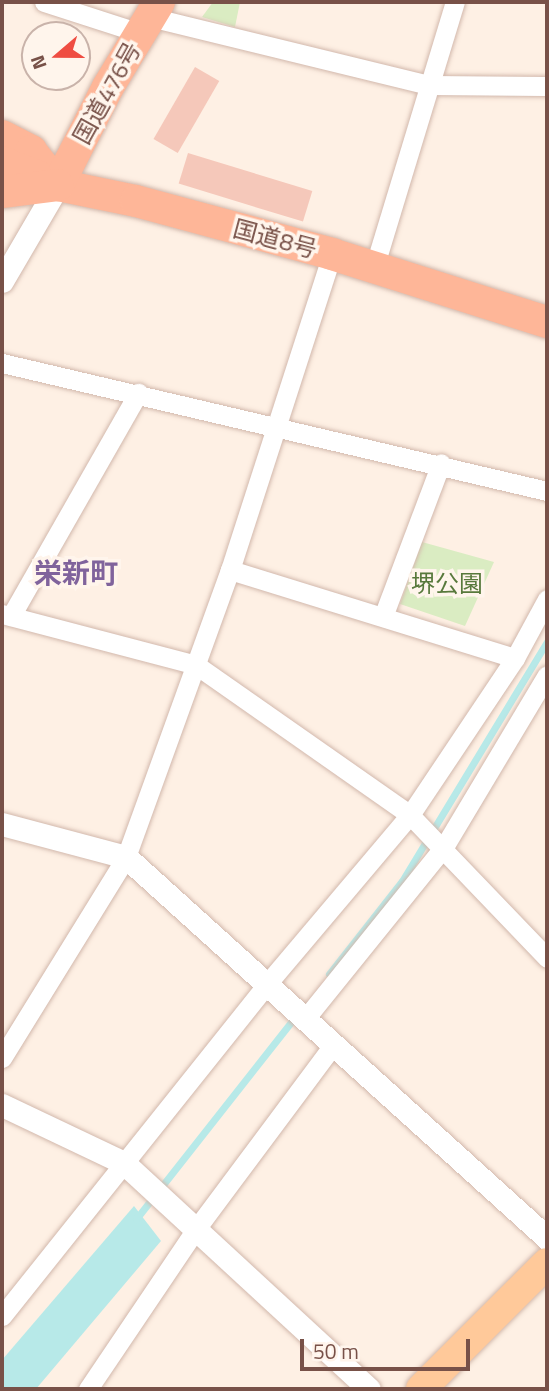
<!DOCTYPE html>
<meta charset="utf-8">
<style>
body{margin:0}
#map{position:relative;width:549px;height:1391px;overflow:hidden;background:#fef0e4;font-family:"Titillium Web","Noto Sans JP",sans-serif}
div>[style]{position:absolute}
.green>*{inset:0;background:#daecc2}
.water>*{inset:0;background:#b7e9e8}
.stream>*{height:7px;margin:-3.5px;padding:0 3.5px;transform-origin:3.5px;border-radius:3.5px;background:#b7e9e8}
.building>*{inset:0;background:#f5c8ba;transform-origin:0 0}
.roads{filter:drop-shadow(0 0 2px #d2b8ac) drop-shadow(0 0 2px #d2b8ac)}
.minor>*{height:19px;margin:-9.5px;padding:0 9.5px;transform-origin:9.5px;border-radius:9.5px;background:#fff}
.tertiary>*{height:23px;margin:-11.5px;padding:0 11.5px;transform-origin:11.5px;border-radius:11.5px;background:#fff}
.primary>*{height:30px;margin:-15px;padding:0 15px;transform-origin:15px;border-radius:15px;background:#ffc99a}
.trunk>*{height:32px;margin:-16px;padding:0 16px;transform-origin:16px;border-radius:16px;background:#feb698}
span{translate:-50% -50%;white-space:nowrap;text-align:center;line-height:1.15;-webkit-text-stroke:7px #fff5ec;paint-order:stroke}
.street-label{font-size:24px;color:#785148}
.park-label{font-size:24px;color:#58793c}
.quarter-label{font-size:28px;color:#80639c;font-weight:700}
.frame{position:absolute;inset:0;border:4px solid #785148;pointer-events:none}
.north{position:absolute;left:21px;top:21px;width:70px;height:70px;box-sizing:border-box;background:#fff5ec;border:2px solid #c9b3aa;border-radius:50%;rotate:250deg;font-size:19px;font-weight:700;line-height:28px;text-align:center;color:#785148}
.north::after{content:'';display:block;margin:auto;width:24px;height:32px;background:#ef4d42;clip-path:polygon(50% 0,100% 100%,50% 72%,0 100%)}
.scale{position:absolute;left:300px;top:1339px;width:170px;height:32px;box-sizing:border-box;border:4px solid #785148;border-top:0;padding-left:9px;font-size:21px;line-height:24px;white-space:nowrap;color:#785148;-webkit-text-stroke:5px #fff5ec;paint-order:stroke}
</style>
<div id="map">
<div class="green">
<i style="clip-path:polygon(213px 2px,240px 2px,235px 27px,202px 17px)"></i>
<i style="clip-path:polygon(422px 542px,494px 562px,465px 626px,400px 604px)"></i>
</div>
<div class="water">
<i style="clip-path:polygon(134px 1206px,161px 1241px,36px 1389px,2px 1389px,2px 1360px)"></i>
</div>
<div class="stream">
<i style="left:329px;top:974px;width:118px;rotate:-51.9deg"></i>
<i style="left:402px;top:881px;width:280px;rotate:-58.8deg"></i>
<i style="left:136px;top:1219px;width:258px;rotate:-51.8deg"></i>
</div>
<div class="building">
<i style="left:195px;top:67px;width:28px;height:83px;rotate:30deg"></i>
<i style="left:188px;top:153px;width:130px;height:32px;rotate:17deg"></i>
</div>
<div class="roads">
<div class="minor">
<i style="left:44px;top:2px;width:101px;rotate:17.9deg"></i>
<i style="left:150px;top:17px;width:288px;rotate:13.7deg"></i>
<i style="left:430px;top:85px;width:117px;rotate:0.5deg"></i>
<i style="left:374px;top:268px;width:278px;rotate:-73.1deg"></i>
<i style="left:2px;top:363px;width:560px;rotate:13.22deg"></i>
<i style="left:230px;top:570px;width:298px;rotate:17.2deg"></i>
<i style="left:2px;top:614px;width:201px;rotate:14.7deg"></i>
<i style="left:196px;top:665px;width:261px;rotate:35deg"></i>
<i style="left:410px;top:815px;width:198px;rotate:46.2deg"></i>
<i style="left:384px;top:614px;width:161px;rotate:-69.3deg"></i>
<i style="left:11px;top:616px;width:257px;rotate:-60.3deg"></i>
<i style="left:305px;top:1019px;width:221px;rotate:-51.1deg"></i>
<i style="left:444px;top:847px;width:200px;rotate:-59.1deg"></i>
<i style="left:2px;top:1058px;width:236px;rotate:-58.3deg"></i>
<i style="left:126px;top:857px;width:305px;rotate:-70.1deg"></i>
<i style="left:230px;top:570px;width:332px;rotate:-72.1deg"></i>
<i style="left:2px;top:1316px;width:425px;rotate:-51.4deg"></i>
<i style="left:267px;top:984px;width:221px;rotate:-49.8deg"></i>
<i style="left:410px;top:815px;width:189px;rotate:-56.2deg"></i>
<i style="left:515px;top:658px;width:67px;rotate:-61.5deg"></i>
<i style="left:88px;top:1389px;width:193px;rotate:-56deg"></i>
<i style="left:196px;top:1229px;width:229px;rotate:-53.3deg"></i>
</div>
<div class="tertiary">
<i style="left:2px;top:281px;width:111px;rotate:-59.7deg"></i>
<i style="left:2px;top:824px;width:128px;rotate:14.9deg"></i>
<i style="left:126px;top:857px;width:568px;rotate:42.14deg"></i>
<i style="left:2px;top:1105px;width:135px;rotate:25.4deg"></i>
<i style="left:124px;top:1163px;width:333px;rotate:42.7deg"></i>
</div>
<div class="primary">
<i style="left:421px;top:1389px;width:178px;rotate:-45deg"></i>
</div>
<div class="trunk">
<i style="left:2px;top:136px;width:33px;rotate:27deg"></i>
<i style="left:31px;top:151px;width:28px;rotate:52deg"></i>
<i style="left:2px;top:162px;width:61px;rotate:22.3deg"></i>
<i style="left:58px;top:185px;width:80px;rotate:11.6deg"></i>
<i style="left:136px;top:201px;width:203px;rotate:15.1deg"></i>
<i style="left:332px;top:254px;width:225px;rotate:17.6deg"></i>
<i style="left:58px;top:185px;width:110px;rotate:-63deg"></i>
<i style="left:108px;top:87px;width:99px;rotate:-59deg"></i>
<i style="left:2px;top:192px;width:56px;rotate:-7.1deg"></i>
</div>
</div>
<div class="street-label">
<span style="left:107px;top:93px;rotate:-61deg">国道476号</span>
<span style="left:275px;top:239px;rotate:15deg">国道8号</span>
</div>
<div class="park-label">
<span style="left:447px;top:584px">堺公園</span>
</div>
<div class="quarter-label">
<span style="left:76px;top:573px">栄新町</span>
</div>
<div class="frame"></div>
<div class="north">N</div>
<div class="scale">50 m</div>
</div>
